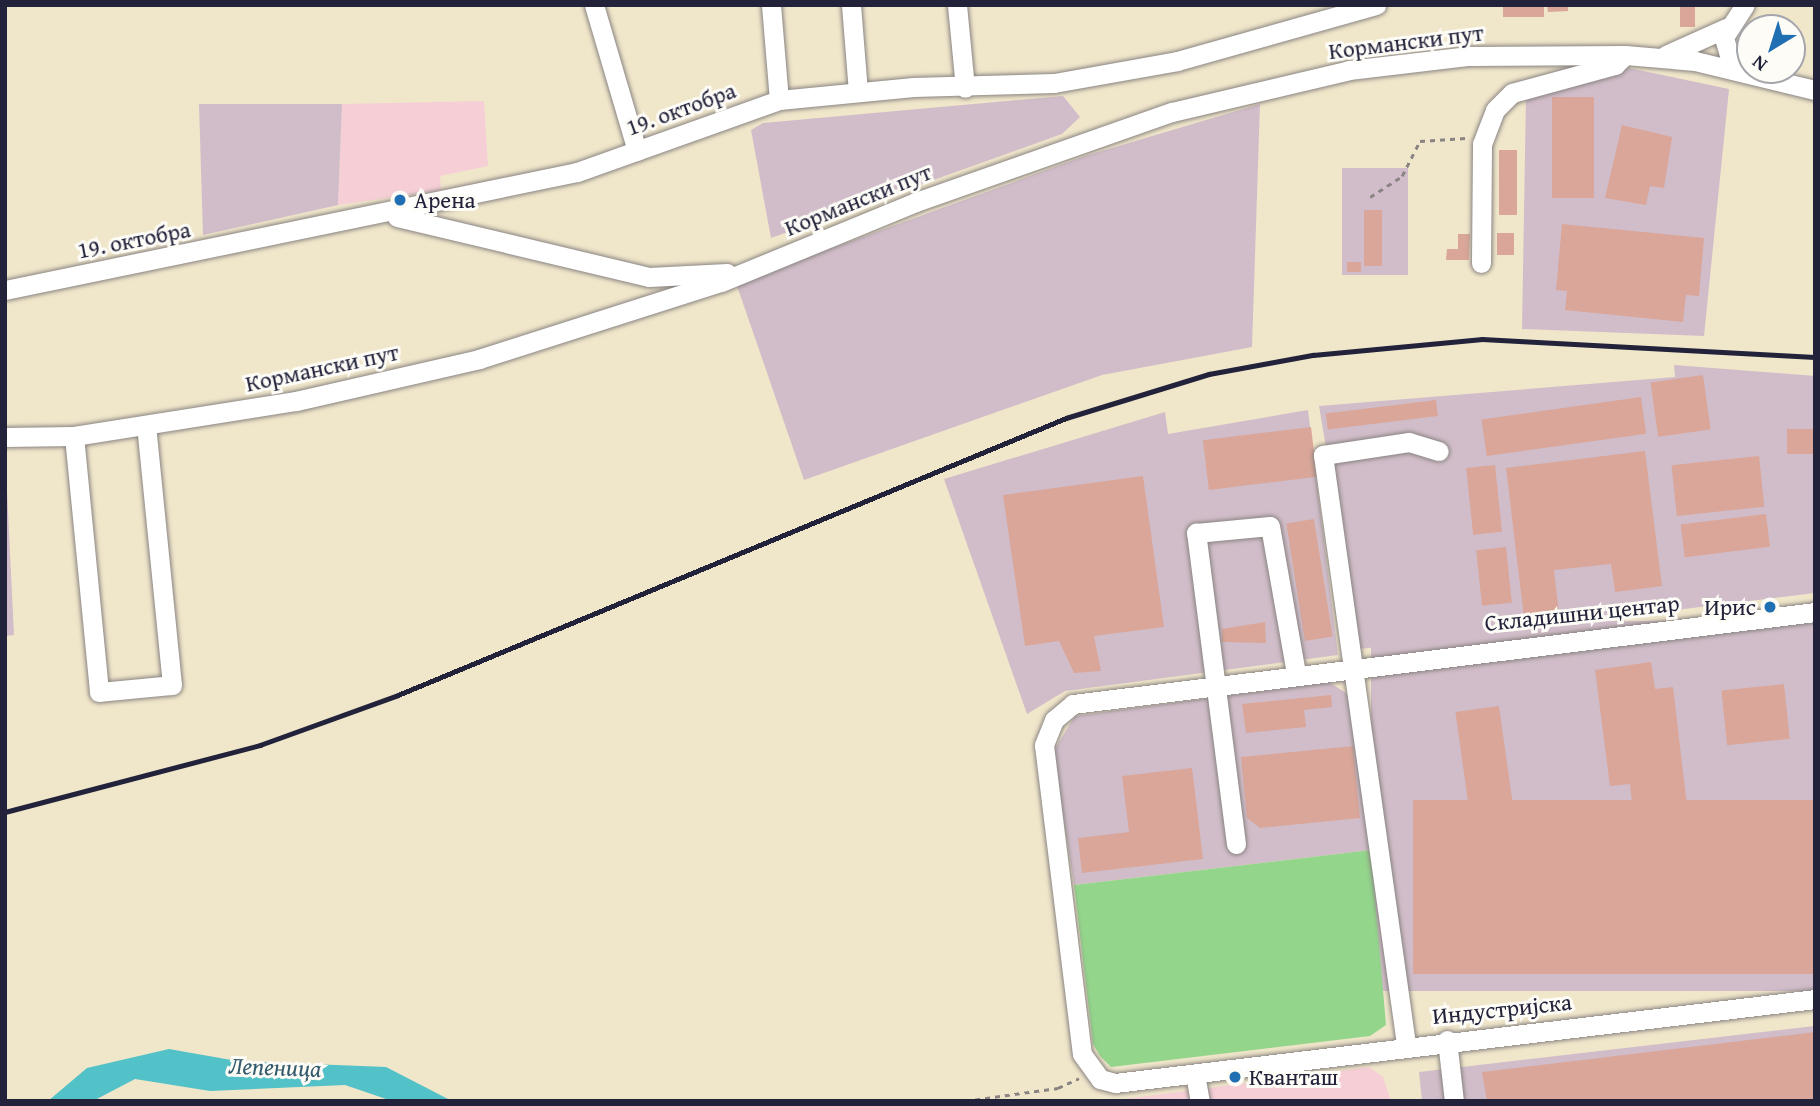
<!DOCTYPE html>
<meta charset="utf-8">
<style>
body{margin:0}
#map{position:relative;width:1820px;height:1106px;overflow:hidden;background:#f0e6ca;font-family:"Gentium Book Plus",serif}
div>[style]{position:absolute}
.built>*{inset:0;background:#f6cfd6}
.industrial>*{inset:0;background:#d1bdc9;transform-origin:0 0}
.green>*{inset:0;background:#94d58c}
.water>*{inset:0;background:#53c1c8}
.building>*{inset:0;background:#d9a699;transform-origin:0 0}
.path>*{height:2.5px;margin-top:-1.25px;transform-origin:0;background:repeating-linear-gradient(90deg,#898482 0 5px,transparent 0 10px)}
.roads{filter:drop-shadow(0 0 2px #898482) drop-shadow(0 0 2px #898482)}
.minor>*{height:19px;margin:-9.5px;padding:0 9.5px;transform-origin:9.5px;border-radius:9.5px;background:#fff}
.rail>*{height:4.5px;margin:-2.25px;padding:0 2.25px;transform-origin:2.25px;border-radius:2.25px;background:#22223b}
.dots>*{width:19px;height:19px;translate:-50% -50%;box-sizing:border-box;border:4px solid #fdfcf7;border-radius:50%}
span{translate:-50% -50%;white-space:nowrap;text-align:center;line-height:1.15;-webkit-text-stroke:6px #fdfcf7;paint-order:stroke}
.street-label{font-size:23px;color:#22223b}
.poi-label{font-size:23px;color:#22223b}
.left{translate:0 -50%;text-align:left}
.right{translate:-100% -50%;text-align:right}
.water-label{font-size:24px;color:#335a6c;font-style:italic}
.frame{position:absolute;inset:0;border:7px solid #22223b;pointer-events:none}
.north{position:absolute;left:1736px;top:14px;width:70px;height:70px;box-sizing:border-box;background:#fdfcf7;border:2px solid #a5a5ac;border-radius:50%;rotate:218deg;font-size:19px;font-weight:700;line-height:28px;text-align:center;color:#22223b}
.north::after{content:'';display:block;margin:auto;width:24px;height:32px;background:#1f6fb2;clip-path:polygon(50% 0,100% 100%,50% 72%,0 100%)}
</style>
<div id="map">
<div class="built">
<i style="clip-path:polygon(484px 101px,488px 166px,440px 176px,441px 190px,338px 205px,342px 104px)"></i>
<i style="clip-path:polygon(1369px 1067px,1383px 1077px,1391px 1101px,1109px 1101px)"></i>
</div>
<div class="industrial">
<i style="clip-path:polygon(1629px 68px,1729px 89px,1704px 336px,1522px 329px,1526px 96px)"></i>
<i style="clip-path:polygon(1063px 96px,1080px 117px,1062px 134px,771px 238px,751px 130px,763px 123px)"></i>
<i style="clip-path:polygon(199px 104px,342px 104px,338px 205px,203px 235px)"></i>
<i style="clip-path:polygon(1260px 104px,1252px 347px,1102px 375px,804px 480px,736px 283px,1085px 156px)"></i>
<i style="left:1408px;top:168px;width:107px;height:66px;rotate:90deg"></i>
<i style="clip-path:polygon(1674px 365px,1815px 376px,1815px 593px,1360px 649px,1319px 406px,1675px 377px)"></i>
<i style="clip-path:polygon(1308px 410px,1338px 655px,1065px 691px,1027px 714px,944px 479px,1165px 412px,1168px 434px)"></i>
<i style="clip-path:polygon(5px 449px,14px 635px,5px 636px)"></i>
<i style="left:1815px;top:621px;width:370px;height:444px;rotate:90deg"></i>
<i style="clip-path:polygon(1329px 682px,1352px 697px,1371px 850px,1074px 885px,1053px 752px,1075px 716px)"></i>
<i style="clip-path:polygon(1815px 1026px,1815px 1101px,1422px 1101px,1419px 1072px)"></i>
</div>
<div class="green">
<i style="clip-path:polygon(1371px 850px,1386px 1025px,1370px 1036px,1111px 1067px,1100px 1056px,1093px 1044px,1074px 885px)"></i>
</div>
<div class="water">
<i style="clip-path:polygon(169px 1049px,237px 1061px,386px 1067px,452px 1101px,392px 1101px,345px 1085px,210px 1091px,135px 1079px,93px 1101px,48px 1101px,87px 1068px)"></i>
</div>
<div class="building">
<i style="left:1503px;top:5px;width:41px;height:12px"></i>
<i style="clip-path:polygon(1547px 5px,1568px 5px,1568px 11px,1548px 12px)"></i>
<i style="left:1680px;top:5px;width:15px;height:22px"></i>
<i style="left:1552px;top:97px;width:42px;height:101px"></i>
<i style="clip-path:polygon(1622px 125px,1672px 137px,1664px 188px,1650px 186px,1646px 205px,1605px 198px)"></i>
<i style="left:1499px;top:150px;width:18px;height:65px"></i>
<i style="left:1364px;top:210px;width:18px;height:56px"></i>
<i style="clip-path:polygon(1562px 224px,1704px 238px,1699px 296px,1686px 295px,1683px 322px,1565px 310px,1567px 291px,1556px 290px)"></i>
<i style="left:1497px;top:233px;width:17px;height:22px"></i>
<i style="clip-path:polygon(1458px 234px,1470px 234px,1469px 260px,1446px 260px,1447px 249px,1458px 249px)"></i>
<i style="left:1361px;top:262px;width:10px;height:14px;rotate:90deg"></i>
<i style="left:1703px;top:375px;width:55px;height:53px;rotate:82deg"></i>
<i style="left:1641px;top:397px;width:37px;height:161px;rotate:82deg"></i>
<i style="left:1436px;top:400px;width:16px;height:111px;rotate:83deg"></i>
<i style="left:1311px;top:427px;width:50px;height:109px;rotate:83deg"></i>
<i style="left:1815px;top:429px;width:25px;height:28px;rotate:90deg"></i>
<i style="clip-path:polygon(1645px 451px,1662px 586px,1615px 592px,1611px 564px,1554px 570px,1559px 613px,1524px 618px,1506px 468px)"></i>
<i style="left:1759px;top:456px;width:51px;height:88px;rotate:84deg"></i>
<i style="left:1495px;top:465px;width:67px;height:29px;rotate:84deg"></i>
<i style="clip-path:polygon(1143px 476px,1164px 627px,1094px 636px,1101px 671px,1074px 673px,1059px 641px,1025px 646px,1003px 495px)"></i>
<i style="left:1766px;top:514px;width:33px;height:86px;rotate:83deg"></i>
<i style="left:1314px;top:519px;width:119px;height:28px;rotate:81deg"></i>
<i style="left:1506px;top:547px;width:56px;height:30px;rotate:84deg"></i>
<i style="clip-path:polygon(1265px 622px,1266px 643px,1222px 642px,1222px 629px)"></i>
<i style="clip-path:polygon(1651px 662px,1655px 689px,1673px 687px,1687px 806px,1633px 812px,1630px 784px,1610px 786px,1595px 670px)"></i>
<i style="left:1784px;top:684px;width:55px;height:63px;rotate:84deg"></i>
<i style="clip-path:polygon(1331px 695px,1332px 707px,1304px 710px,1306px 727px,1246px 733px,1242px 704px)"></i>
<i style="left:1499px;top:706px;width:116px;height:44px;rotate:82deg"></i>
<i style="clip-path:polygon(1353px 746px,1360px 818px,1260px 828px,1247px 818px,1241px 757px)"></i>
<i style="clip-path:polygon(1192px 768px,1203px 859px,1082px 873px,1078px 838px,1129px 832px,1122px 776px)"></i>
<i style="left:1815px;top:800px;width:174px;height:402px;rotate:90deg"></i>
<i style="clip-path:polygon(1815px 1032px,1815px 1101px,1487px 1101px,1482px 1072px)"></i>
</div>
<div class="path">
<i style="left:1370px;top:197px;width:38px;rotate:-33deg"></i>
<i style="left:1402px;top:176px;width:39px;rotate:-63deg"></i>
<i style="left:1420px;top:141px;width:46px;rotate:-3.7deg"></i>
<i style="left:965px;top:1101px;width:94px;rotate:-8deg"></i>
<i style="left:1058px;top:1088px;width:23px;rotate:-25deg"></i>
</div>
<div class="roads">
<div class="minor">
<i style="left:594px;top:5px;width:152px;rotate:73.6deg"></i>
<i style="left:771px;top:5px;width:95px;rotate:85.2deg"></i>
<i style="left:851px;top:5px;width:87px;rotate:85.4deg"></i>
<i style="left:957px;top:5px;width:83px;rotate:84.5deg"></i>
<i style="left:1666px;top:55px;width:66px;rotate:-24.2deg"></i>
<i style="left:1733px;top:69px;width:33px;rotate:-106deg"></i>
<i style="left:1724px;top:37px;width:38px;rotate:-57deg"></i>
<i style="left:397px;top:217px;width:259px;rotate:13.4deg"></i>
<i style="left:649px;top:277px;width:78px;rotate:-2.9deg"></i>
<i style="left:1481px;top:263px;width:119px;rotate:-89.5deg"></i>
<i style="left:1482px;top:144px;width:36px;rotate:-69deg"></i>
<i style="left:1495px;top:110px;width:24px;rotate:-45deg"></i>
<i style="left:1512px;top:93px;width:107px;rotate:-15.2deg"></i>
<i style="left:1615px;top:65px;width:14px;rotate:-45deg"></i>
<i style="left:5px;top:290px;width:584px;rotate:-11.66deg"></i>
<i style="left:577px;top:172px;width:214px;rotate:-19.6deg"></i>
<i style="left:779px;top:100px;width:135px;rotate:-5.5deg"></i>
<i style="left:913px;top:87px;width:141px;rotate:-1.6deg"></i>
<i style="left:1054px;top:83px;width:125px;rotate:-10.1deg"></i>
<i style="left:1177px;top:61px;width:207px;rotate:-15.7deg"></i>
<i style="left:74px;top:436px;width:257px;rotate:84.4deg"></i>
<i style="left:99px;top:692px;width:73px;rotate:-5.5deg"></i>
<i style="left:172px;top:685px;width:261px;rotate:-95.7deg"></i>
<i style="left:5px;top:437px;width:69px;rotate:-0.8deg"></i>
<i style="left:74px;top:436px;width:225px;rotate:-9deg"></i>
<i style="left:296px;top:401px;width:188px;rotate:-12.9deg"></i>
<i style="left:479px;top:359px;width:254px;rotate:-17.7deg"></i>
<i style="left:721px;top:282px;width:211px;rotate:-22.3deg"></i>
<i style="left:916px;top:202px;width:271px;rotate:-19.4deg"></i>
<i style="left:1172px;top:112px;width:182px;rotate:-13.3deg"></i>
<i style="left:1349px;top:70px;width:121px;rotate:-6.7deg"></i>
<i style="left:1469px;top:56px;width:156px;rotate:-0.4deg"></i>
<i style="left:1625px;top:55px;width:70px;rotate:4.9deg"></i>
<i style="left:1695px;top:61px;width:123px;rotate:13.6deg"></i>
<i style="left:1815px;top:612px;width:748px;rotate:172.93deg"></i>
<i style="left:1073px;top:704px;width:25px;rotate:140deg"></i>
<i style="left:1054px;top:720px;width:27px;rotate:112deg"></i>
<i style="left:1044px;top:745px;width:311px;rotate:83deg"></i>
<i style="left:1082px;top:1054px;width:31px;rotate:54deg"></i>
<i style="left:1100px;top:1079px;width:16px;rotate:15deg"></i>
<i style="left:1115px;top:1083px;width:705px;rotate:-6.84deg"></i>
<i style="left:1236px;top:844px;width:314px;rotate:-97.3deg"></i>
<i style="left:1196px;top:533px;width:74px;rotate:-5.4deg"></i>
<i style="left:1270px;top:526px;width:149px;rotate:80deg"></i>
<i style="left:1447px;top:1040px;width:61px;rotate:83.5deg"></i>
<i style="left:1406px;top:1044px;width:595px;rotate:-98.02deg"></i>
<i style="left:1323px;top:455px;width:87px;rotate:-8.6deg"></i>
<i style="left:1409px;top:442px;width:31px;rotate:17deg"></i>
<i style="left:1195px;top:1074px;width:27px;rotate:80deg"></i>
</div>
</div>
<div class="rail">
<i style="left:5px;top:812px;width:264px;rotate:-14.7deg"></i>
<i style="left:260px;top:745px;width:147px;rotate:-19.9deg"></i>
<i style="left:398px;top:695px;width:723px;rotate:-22.52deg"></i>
<i style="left:1066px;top:418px;width:150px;rotate:-17.1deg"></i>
<i style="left:1209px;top:374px;width:106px;rotate:-10.4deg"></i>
<i style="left:1313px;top:355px;width:170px;rotate:-5.4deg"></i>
<i style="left:1482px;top:339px;width:333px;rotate:3.1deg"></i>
</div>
<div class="dots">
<i style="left:400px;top:200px;background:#1f6fb2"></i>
<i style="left:1770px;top:607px;background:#1f6fb2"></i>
<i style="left:1235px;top:1077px;background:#1f6fb2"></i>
</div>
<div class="street-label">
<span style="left:1406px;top:42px;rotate:-7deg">Кормански пут</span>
<span style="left:681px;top:109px;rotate:-20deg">19. октобра</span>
<span style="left:858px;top:200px;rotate:-22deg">Кормански пут</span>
<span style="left:134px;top:240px;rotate:-11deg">19. октобра</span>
<span style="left:322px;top:368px;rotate:-12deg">Кормански пут</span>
<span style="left:1582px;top:613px;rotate:-6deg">Складишни центар</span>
<span style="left:1502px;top:1009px;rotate:-6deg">Индустријска</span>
</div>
<div class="poi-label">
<span class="left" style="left:414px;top:200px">Арена</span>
<span class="right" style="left:1756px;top:607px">Ирис</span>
<span class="left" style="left:1249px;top:1077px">Кванташ</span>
</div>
<div class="water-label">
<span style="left:275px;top:1067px;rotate:2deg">Лепеница</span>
</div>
<div class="frame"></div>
<div class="north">N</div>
</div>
